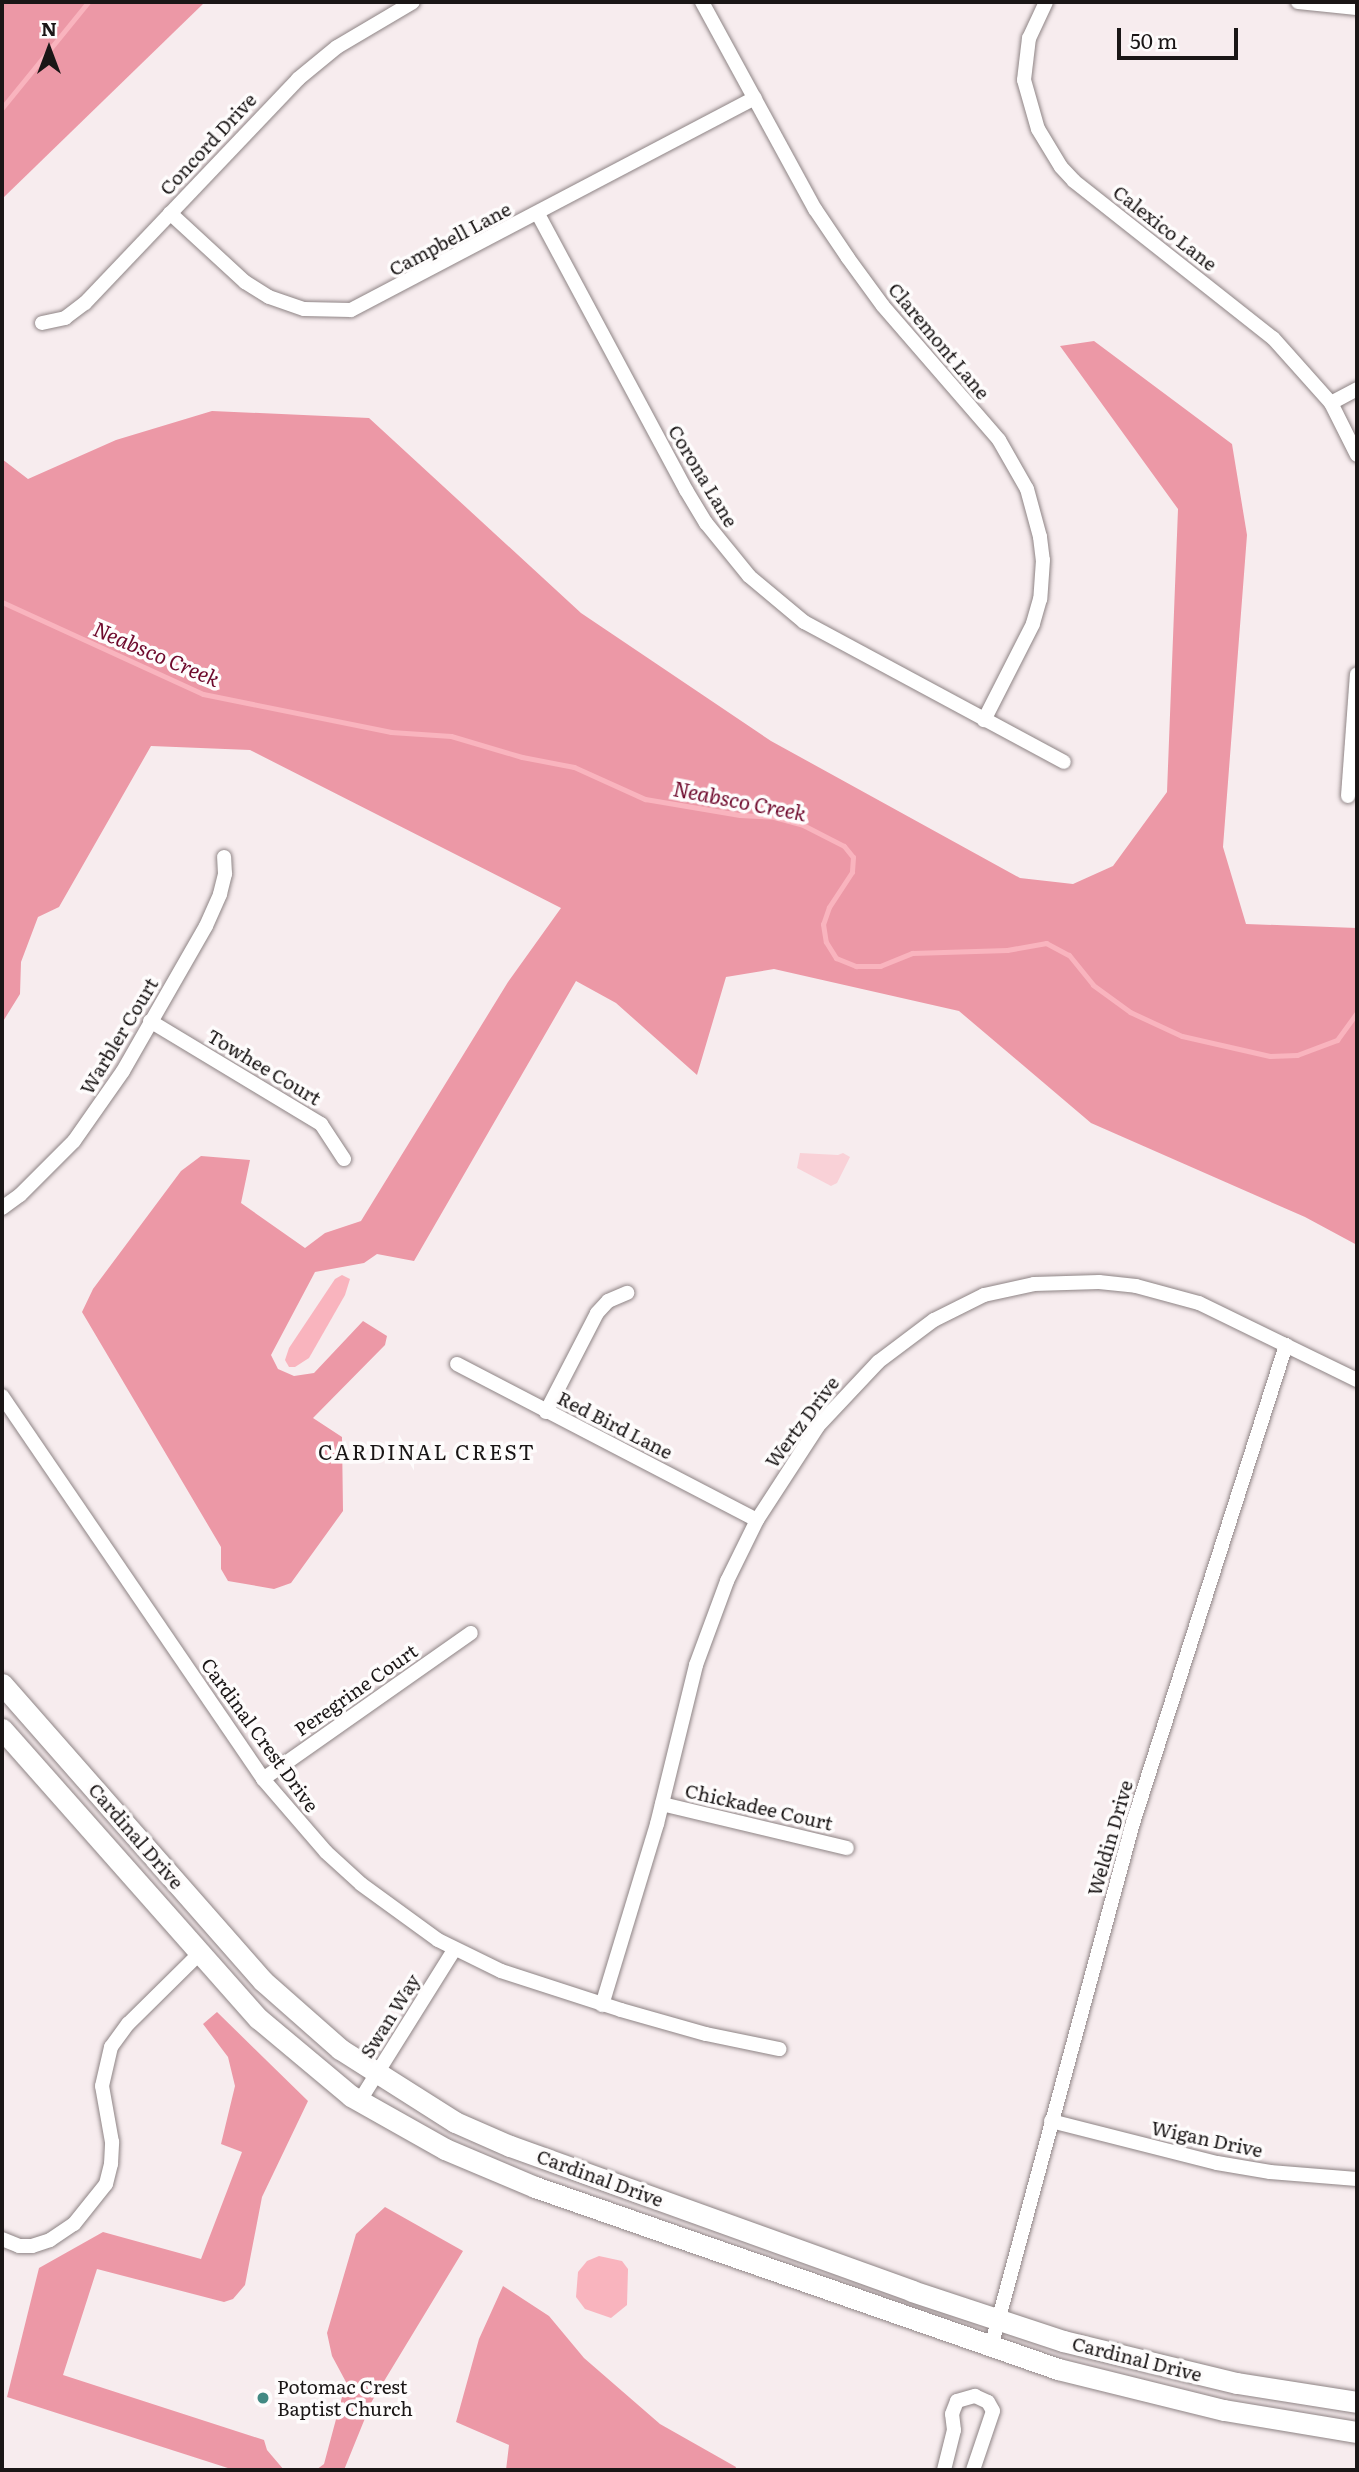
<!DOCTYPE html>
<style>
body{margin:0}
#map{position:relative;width:1359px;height:2472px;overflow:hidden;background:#f7ecee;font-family:Literata,serif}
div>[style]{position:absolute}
.green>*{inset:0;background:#f9d1d7}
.forest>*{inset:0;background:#ec98a6}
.water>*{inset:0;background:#f9b4be}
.stream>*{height:5px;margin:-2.5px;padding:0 2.5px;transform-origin:2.5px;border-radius:2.5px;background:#f9b4be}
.roads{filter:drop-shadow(0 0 2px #8e8485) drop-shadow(0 0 2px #8e8485)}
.minor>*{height:14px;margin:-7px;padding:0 7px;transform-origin:7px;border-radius:7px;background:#fff}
.secondary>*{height:21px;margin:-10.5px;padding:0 10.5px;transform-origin:10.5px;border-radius:10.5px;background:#fff}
.dots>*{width:19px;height:19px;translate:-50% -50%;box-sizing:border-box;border:4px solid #fefcfc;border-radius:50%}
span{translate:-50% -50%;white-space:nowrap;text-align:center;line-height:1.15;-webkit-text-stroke:7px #fefcfc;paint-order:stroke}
.street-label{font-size:19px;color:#1a1616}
.poi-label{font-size:19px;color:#1a1616}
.left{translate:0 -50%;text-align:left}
.water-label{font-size:21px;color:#6e092c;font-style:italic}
.neighbourhood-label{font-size:21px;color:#1a1616;letter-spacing:2px}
.frame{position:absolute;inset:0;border:4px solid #1a1616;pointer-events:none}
.north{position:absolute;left:14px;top:14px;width:70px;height:70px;-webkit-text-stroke:5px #fefcfc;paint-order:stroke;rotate:0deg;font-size:19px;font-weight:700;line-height:28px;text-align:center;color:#1a1616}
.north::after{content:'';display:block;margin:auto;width:24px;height:32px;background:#1a1616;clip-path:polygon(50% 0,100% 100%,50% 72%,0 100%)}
.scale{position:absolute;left:1117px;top:28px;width:121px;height:32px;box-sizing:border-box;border:4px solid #1a1616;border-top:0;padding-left:9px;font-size:21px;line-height:24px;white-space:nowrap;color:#1a1616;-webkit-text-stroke:5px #fefcfc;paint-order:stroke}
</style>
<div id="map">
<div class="green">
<i style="clip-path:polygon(800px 1153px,838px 1155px,843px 1153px,850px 1157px,837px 1183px,831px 1186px,797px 1168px)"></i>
</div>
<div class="forest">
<i style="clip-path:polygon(2px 2px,205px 2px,2px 199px)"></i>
<i style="clip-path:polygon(1094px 341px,1232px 444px,1247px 535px,1223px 847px,1246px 924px,1357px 928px,1357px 1245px,1305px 1217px,1091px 1123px,959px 1011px,774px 969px,726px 977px,697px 1075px,616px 1003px,576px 981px,414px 1261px,377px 1254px,364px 1263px,315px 1272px,271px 1355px,278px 1369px,294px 1376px,314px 1373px,363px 1321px,387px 1336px,385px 1345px,313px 1418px,342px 1437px,343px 1511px,291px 1583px,274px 1589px,228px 1581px,221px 1569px,221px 1547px,82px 1312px,93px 1289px,181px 1171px,201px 1156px,250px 1160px,241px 1203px,305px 1248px,325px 1233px,361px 1221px,508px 982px,561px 908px,250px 750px,151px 746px,59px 907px,38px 917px,21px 962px,20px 994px,2px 1023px,2px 459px,28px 479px,116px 440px,212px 411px,369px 418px,581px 613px,771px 741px,1020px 878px,1073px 884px,1113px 866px,1167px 792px,1178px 509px,1060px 346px)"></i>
<i style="clip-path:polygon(217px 2012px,308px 2101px,262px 2197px,245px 2285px,233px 2299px,224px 2302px,97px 2269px,63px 2375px,264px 2440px,267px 2450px,284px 2470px,234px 2470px,7px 2397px,39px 2268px,103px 2232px,201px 2259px,242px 2152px,221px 2144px,235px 2086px,228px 2057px,203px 2024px)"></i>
<i style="clip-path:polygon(385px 2207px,463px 2251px,372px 2401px,344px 2470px,316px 2470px,324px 2464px,346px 2382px,332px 2356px,327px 2333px,356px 2234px)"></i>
<i style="clip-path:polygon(503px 2286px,549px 2316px,584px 2358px,660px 2424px,736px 2467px,735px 2470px,506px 2470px,509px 2445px,456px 2422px,479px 2339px)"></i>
</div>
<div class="water">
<i style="clip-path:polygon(342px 1275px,350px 1279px,345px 1295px,309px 1358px,295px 1367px,289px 1367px,285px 1360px,289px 1348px,335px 1279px)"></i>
<i style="clip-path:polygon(599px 2256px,622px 2261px,628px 2269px,627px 2305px,611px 2318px,585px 2309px,576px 2297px,578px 2272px,587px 2261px)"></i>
</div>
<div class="stream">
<i style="left:2px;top:108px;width:136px;rotate:-50.9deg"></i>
<i style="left:2px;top:602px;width:221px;rotate:24.6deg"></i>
<i style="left:203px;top:694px;width:192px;rotate:11.4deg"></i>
<i style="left:391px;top:732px;width:60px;rotate:3.8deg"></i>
<i style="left:451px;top:736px;width:74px;rotate:16.5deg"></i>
<i style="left:522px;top:757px;width:53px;rotate:10.9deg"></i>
<i style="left:574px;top:767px;width:78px;rotate:24.3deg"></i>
<i style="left:645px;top:799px;width:96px;rotate:9.6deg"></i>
<i style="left:740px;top:815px;width:34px;rotate:3deg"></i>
<i style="left:774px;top:817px;width:28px;rotate:15deg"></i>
<i style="left:801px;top:824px;width:48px;rotate:27.1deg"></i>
<i style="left:844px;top:846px;width:14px;rotate:51deg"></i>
<i style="left:853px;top:857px;width:15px;rotate:94deg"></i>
<i style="left:852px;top:872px;width:42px;rotate:123.3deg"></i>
<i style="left:829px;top:907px;width:18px;rotate:109deg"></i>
<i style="left:823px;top:924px;width:18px;rotate:81deg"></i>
<i style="left:826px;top:942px;width:19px;rotate:58deg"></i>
<i style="left:836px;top:958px;width:22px;rotate:22deg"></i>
<i style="left:856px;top:966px;width:24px"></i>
<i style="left:880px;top:966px;width:35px;rotate:-22deg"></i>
<i style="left:912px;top:953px;width:95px;rotate:-1.8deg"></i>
<i style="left:1007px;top:950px;width:40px;rotate:-10deg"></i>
<i style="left:1046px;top:943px;width:26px;rotate:28deg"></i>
<i style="left:1069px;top:955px;width:38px;rotate:51deg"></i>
<i style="left:1093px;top:985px;width:46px;rotate:36.1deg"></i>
<i style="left:1130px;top:1012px;width:57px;rotate:24.8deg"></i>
<i style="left:1182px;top:1036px;width:90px;rotate:12.8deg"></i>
<i style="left:1270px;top:1056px;width:27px;rotate:-2deg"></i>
<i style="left:1297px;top:1055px;width:43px;rotate:-20.6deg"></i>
<i style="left:1337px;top:1040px;width:34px;rotate:-54deg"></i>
</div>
<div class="roads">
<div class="minor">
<i style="left:702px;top:2px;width:236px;rotate:61.4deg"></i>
<i style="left:815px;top:209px;width:59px;rotate:56deg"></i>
<i style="left:848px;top:258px;width:59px;rotate:53.9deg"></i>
<i style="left:883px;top:306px;width:177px;rotate:49.1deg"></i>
<i style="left:999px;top:440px;width:56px;rotate:60.3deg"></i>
<i style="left:1027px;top:489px;width:50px;rotate:74.8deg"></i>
<i style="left:1040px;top:537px;width:23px;rotate:83deg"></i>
<i style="left:1043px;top:560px;width:39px;rotate:94deg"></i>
<i style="left:1040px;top:599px;width:26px;rotate:106deg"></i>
<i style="left:1033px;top:624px;width:108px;rotate:117deg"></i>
<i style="left:1046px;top:2px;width:40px;rotate:115deg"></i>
<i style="left:1029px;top:38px;width:42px;rotate:96.8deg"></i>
<i style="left:1024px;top:80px;width:51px;rotate:74.1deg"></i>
<i style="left:1038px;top:129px;width:44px;rotate:58.8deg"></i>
<i style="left:1061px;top:167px;width:19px;rotate:47deg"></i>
<i style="left:1074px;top:181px;width:253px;rotate:38.3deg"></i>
<i style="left:1273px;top:338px;width:87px;rotate:48.3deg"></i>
<i style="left:1331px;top:403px;width:58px;rotate:63.4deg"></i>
<i style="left:1298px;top:2px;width:59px;rotate:5.8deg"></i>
<i style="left:170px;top:213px;width:102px;rotate:42.6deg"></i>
<i style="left:245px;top:282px;width:28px;rotate:32deg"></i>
<i style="left:269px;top:297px;width:37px;rotate:19deg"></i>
<i style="left:304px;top:309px;width:47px;rotate:1.2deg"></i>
<i style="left:351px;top:310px;width:456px;rotate:-27.7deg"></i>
<i style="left:538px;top:214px;width:313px;rotate:61.8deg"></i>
<i style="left:686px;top:490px;width:39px;rotate:59deg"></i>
<i style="left:706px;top:523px;width:68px;rotate:50.9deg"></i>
<i style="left:749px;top:576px;width:72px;rotate:39.9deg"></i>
<i style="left:804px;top:622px;width:295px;rotate:28.3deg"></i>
<i style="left:42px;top:323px;width:24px;rotate:-12deg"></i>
<i style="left:65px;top:318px;width:25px;rotate:-37deg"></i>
<i style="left:85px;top:303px;width:309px;rotate:-46.4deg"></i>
<i style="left:298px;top:79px;width:50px;rotate:-39.4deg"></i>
<i style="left:337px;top:47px;width:88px;rotate:-30.6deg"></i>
<i style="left:1331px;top:403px;width:30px;rotate:-28deg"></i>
<i style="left:1348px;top:796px;width:122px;rotate:-85.8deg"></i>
<i style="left:150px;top:1021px;width:200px;rotate:31.1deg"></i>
<i style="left:321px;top:1124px;width:42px;rotate:56.7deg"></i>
<i style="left:2px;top:1208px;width:22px;rotate:-36deg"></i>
<i style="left:20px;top:1195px;width:76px;rotate:-45deg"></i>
<i style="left:74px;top:1141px;width:85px;rotate:-55deg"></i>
<i style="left:123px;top:1071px;width:167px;rotate:-60.2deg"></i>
<i style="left:206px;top:926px;width:35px;rotate:-66deg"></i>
<i style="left:220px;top:894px;width:21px;rotate:-76deg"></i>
<i style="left:225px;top:874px;width:17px;rotate:-93deg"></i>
<i style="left:457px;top:1364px;width:338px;rotate:27.5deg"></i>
<i style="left:2px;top:1396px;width:463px;rotate:55.7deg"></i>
<i style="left:263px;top:1779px;width:96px;rotate:49.2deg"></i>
<i style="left:326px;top:1852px;width:47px;rotate:42.4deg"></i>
<i style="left:361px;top:1884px;width:95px;rotate:36deg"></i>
<i style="left:438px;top:1940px;width:70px;rotate:26.2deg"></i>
<i style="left:501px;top:1971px;width:126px;rotate:18deg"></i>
<i style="left:621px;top:2010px;width:88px;rotate:15.8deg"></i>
<i style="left:706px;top:2034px;width:75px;rotate:11.6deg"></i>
<i style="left:546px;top:1412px;width:111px;rotate:-62.7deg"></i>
<i style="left:597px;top:1313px;width:16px;rotate:-47deg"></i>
<i style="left:608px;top:1301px;width:21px;rotate:-23deg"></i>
<i style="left:263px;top:1779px;width:254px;rotate:-35.1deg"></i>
<i style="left:662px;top:1804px;width:190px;rotate:13.4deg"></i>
<i style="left:602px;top:2005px;width:189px;rotate:-73.1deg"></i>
<i style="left:657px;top:1824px;width:164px;rotate:-76.2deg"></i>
<i style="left:696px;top:1665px;width:90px;rotate:-69.7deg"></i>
<i style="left:727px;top:1581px;width:68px;rotate:-63.8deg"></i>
<i style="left:757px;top:1520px;width:112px;rotate:-57deg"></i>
<i style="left:818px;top:1426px;width:88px;rotate:-46.8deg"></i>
<i style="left:878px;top:1362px;width:70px;rotate:-36.9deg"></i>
<i style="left:934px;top:1320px;width:56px;rotate:-26.6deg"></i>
<i style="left:984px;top:1295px;width:51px;rotate:-12.4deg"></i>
<i style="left:1034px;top:1284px;width:65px;rotate:-1.8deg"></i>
<i style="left:1099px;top:1282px;width:37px;rotate:6deg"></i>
<i style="left:1136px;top:1286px;width:65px;rotate:15.1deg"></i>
<i style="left:1199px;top:1303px;width:176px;rotate:26deg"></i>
<i style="left:359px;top:2102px;width:179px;rotate:-58deg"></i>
<i style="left:1051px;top:2121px;width:171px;rotate:14.2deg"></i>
<i style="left:1217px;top:2163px;width:54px;rotate:9.6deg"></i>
<i style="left:1270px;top:2172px;width:87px;rotate:4.6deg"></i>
<i style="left:2px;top:2239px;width:18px;rotate:22deg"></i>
<i style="left:19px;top:2246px;width:13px"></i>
<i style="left:32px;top:2246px;width:19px;rotate:-18deg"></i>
<i style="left:50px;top:2240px;width:29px;rotate:-34deg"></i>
<i style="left:74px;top:2224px;width:51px;rotate:-51.3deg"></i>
<i style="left:106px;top:2184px;width:21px;rotate:-76deg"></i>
<i style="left:111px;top:2164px;width:22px;rotate:-87deg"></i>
<i style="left:112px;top:2142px;width:57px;rotate:-100.1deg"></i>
<i style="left:102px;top:2086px;width:40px;rotate:-77deg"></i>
<i style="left:111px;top:2047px;width:29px;rotate:-54deg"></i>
<i style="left:128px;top:2024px;width:100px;rotate:-44.6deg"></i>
<i style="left:991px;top:2347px;width:543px;rotate:-74.84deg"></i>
<i style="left:1133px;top:1823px;width:502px;rotate:-72.25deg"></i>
<i style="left:944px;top:2470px;width:41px;rotate:-76deg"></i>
<i style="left:954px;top:2430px;width:16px;rotate:-97deg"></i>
<i style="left:952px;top:2414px;width:14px;rotate:-69deg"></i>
<i style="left:957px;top:2401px;width:19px;rotate:-16deg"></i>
<i style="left:975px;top:2396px;width:14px;rotate:25deg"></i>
<i style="left:988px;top:2402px;width:10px;rotate:61deg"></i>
<i style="left:993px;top:2411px;width:62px;rotate:108.7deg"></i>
</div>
<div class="secondary">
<i style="left:2px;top:1684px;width:395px;rotate:48.7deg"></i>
<i style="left:263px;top:1981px;width:103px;rotate:41.4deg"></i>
<i style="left:340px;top:2049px;width:136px;rotate:32.4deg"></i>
<i style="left:455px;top:2122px;width:60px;rotate:23.6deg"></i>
<i style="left:510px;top:2146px;width:427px;rotate:19.8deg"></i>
<i style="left:912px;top:2291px;width:159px;rotate:18.3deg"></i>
<i style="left:1063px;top:2341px;width:179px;rotate:13.6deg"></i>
<i style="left:1237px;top:2383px;width:121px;rotate:9deg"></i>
<i style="left:2px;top:1729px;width:387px;rotate:48.5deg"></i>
<i style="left:259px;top:2019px;width:120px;rotate:39.9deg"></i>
<i style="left:351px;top:2096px;width:108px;rotate:29.4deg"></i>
<i style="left:445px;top:2149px;width:98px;rotate:22.9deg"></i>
<i style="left:535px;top:2187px;width:554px;rotate:19.19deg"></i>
<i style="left:1058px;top:2369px;width:171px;rotate:13.9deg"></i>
<i style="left:1224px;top:2410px;width:135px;rotate:9.4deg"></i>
</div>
</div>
<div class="dots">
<i style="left:263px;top:2398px;background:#428983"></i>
</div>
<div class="street-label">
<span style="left:208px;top:144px;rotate:-47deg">Concord Drive</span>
<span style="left:1165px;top:228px;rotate:38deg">Calexico Lane</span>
<span style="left:450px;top:239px;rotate:-28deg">Campbell Lane</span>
<span style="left:939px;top:341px;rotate:50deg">Claremont Lane</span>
<span style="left:703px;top:476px;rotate:59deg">Corona Lane</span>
<span style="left:119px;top:1036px;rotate:-59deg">Warbler Court</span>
<span style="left:264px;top:1067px;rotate:31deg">Towhee Court</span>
<span style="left:802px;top:1422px;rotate:-53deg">Wertz Drive</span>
<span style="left:615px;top:1425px;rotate:27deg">Red Bird Lane</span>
<span style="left:356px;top:1690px;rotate:-35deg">Peregrine Court</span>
<span style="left:260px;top:1735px;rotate:54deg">Cardinal Crest Drive</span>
<span style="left:759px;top:1807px;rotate:13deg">Chickadee Court</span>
<span style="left:136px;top:1836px;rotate:49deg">Cardinal Drive</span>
<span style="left:1110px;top:1838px;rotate:-74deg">Weldin Drive</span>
<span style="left:390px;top:2016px;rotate:-58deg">Swan Way</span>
<span style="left:1207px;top:2139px;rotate:12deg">Wigan Drive</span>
<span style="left:600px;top:2178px;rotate:20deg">Cardinal Drive</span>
<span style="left:1137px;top:2359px;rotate:14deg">Cardinal Drive</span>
</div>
<div class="poi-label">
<span class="left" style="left:277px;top:2398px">Potomac Crest<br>Baptist Church</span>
</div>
<div class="water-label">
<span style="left:157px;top:653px;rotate:23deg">Neabsco Creek</span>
<span style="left:740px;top:800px;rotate:11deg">Neabsco Creek</span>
</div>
<div class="neighbourhood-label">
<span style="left:427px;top:1451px">CARDINAL CREST</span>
</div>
<div class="frame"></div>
<div class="north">N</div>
<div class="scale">50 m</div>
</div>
